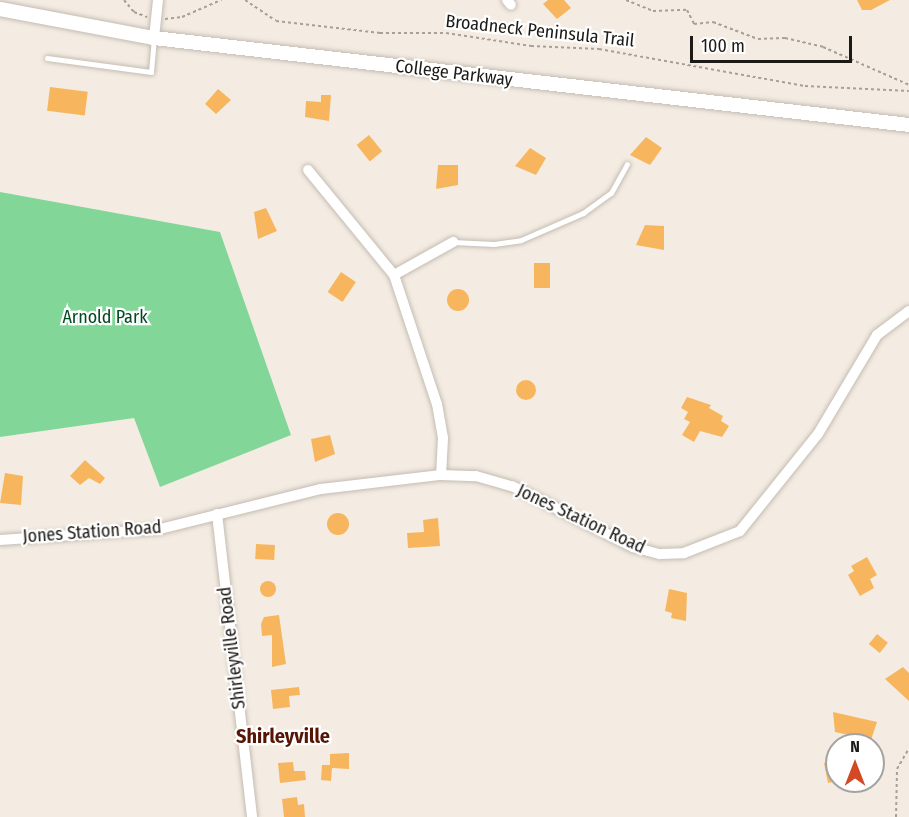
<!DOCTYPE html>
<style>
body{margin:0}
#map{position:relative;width:909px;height:817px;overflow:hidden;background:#f4ece2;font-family:"Fira Sans Condensed",sans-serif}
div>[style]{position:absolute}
.green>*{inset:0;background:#82d798}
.building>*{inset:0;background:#f7b65d;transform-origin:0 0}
.round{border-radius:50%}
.path>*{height:2px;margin-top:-1px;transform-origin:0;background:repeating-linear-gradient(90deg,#a6a098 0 3px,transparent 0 6px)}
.roads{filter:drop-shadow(0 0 2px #c4bcb3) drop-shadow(0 0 2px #c4bcb3)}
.service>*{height:5px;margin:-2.5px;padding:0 2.5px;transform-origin:2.5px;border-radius:2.5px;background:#fff}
.minor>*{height:10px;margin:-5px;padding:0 5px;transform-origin:5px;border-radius:5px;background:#fff}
.secondary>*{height:14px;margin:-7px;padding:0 7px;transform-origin:7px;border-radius:7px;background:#fff}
span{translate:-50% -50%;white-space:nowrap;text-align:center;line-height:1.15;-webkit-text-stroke:4.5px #fff;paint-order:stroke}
.street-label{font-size:18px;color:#1c1a16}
.park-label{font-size:18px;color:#004a21}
.neighbourhood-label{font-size:20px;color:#571604;font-weight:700}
.north{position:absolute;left:825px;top:733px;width:60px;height:60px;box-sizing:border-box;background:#fff;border:2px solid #a4a3a2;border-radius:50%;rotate:0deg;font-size:16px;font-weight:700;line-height:24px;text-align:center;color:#1c1a16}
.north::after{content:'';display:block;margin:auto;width:21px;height:27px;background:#d24923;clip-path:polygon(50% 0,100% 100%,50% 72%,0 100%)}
.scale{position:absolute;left:690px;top:36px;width:162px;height:27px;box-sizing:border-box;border:3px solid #1c1a16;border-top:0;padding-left:8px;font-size:18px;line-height:21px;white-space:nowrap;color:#1c1a16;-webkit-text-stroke:4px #fff;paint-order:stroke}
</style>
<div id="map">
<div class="green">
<i style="clip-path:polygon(0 192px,220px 232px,291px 435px,160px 487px,134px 418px,0 437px)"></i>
</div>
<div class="building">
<i style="clip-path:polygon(548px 0,564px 0,571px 8px,557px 19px,543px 4px)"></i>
<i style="clip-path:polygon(857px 0,890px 0,871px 10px,862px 10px)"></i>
<i style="left:50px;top:87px;width:38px;height:24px;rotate:7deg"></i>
<i style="clip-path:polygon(218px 89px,231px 100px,216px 114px,205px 104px)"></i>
<i style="clip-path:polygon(321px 95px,331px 95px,329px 121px,305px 117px,306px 101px,321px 102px)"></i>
<i style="left:369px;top:135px;width:21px;height:16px;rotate:51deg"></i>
<i style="clip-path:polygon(646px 137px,662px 148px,650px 165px,630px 155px)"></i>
<i style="clip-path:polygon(530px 148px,546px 158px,536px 175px,515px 166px)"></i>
<i style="clip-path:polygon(438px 165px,458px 165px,458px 185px,436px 189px)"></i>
<i style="clip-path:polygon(266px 208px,277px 231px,258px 239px,254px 212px)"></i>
<i style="clip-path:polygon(645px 225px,664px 226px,664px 250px,636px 245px)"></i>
<i style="left:534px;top:263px;width:16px;height:25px"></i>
<i style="left:341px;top:272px;width:18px;height:24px;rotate:34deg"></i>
<i class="round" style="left:447px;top:289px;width:22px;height:22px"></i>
<i class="round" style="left:516px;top:380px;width:20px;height:20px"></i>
<i style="clip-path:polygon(687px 397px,711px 405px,709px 408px,723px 416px,721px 421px,729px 426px,722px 437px,700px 431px,694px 442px,682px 435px,690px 422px,684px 419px,688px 412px,681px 408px)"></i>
<i style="clip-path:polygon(330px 435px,335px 454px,315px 462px,311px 439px)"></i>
<i style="clip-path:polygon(85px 460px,105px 478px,100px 484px,89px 478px,80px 485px,70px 476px)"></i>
<i style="clip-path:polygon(5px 473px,23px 476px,21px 505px,0 503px)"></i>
<i class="round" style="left:327px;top:513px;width:22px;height:22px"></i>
<i style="clip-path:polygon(438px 518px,440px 546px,408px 548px,407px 533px,424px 532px,423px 520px)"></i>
<i style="left:256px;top:544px;width:19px;height:15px;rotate:3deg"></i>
<i style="clip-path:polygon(867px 557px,877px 575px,870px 579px,874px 588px,860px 596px,848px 575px,854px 571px,851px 566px)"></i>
<i class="round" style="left:260px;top:581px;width:16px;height:16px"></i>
<i style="clip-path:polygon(669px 589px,687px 593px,686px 621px,671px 618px,672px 613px,665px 611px)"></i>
<i style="clip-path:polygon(279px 615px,286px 664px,272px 667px,272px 635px,262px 636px,261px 624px,264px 617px)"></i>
<i style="left:877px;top:634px;width:14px;height:13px;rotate:39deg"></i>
<i style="clip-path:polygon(903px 667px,909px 673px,909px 701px,885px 679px)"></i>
<i style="clip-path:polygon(299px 687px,300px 695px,289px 696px,290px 707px,273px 709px,271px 690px)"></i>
<i style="clip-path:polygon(833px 712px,877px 722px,871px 740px,835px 732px)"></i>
<i style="clip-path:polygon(349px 753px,349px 769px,332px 768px,331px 781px,321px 780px,322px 765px,330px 765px,330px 754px)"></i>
<i style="clip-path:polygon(837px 760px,837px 781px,828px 783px,824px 763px)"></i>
<i style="clip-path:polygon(293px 762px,294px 771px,305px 771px,306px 780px,280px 783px,278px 763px)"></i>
<i style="clip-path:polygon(297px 797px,298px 805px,304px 804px,305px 817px,284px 817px,282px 799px)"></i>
</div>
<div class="path">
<i style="left:124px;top:0;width:16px;rotate:50deg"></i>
<i style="left:134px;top:12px;width:14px;rotate:21deg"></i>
<i style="left:245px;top:0;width:37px;rotate:34deg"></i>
<i style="left:276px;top:21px;width:105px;rotate:6.6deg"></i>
<i style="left:380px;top:33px;width:66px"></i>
<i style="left:446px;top:33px;width:86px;rotate:8.7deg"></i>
<i style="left:531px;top:46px;width:68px;rotate:2.5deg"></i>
<i style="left:599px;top:49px;width:209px;rotate:10.2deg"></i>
<i style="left:805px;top:86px;width:104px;rotate:2.8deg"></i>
<i style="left:626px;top:0;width:29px;rotate:22deg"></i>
<i style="left:653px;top:11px;width:34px;rotate:-2deg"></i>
<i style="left:687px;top:10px;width:16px;rotate:63deg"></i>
<i style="left:694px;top:24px;width:19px;rotate:-6deg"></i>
<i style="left:713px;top:22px;width:48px;rotate:20.7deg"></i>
<i style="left:758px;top:39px;width:27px;rotate:-2deg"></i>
<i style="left:785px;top:38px;width:39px;rotate:13deg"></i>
<i style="left:823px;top:47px;width:94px;rotate:23.8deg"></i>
<i style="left:165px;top:19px;width:17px;rotate:-7deg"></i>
<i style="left:182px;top:17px;width:43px;rotate:-23.6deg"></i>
<i style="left:896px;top:817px;width:48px;rotate:-88.8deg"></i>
<i style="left:897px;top:769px;width:24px;rotate:-60deg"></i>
</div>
<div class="roads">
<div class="service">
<i style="left:47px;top:58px;width:105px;rotate:7.7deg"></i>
<i style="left:151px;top:72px;width:32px;rotate:-85deg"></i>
<i style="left:453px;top:242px;width:41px;rotate:2.8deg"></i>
<i style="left:494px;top:244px;width:27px;rotate:-8deg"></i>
<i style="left:521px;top:240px;width:68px;rotate:-23.5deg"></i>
<i style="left:583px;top:213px;width:34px;rotate:-36deg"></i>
<i style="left:611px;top:193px;width:33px;rotate:-61deg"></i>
</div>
<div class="minor">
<i style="left:507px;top:0;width:6px;rotate:51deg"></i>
<i style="left:154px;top:38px;width:38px;rotate:-84deg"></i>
<i style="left:308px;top:170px;width:136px;rotate:50.7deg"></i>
<i style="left:394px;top:275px;width:136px;rotate:71.6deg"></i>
<i style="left:437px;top:404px;width:35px;rotate:80deg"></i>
<i style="left:443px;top:438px;width:37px;rotate:93deg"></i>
<i style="left:394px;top:275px;width:68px;rotate:-29.2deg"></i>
<i style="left:217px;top:514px;width:305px;rotate:83.4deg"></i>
<i style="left:0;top:540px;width:160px;rotate:-3.9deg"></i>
<i style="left:160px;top:529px;width:166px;rotate:-14deg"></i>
<i style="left:321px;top:489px;width:121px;rotate:-6.7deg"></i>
<i style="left:441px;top:475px;width:35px;rotate:2deg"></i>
<i style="left:476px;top:476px;width:37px;rotate:16deg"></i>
<i style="left:512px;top:486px;width:136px;rotate:26.8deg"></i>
<i style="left:633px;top:547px;width:28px;rotate:15deg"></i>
<i style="left:660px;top:554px;width:24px;rotate:-2deg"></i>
<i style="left:684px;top:553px;width:60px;rotate:-21.4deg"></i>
<i style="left:740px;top:531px;width:124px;rotate:-51.2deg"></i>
<i style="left:818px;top:434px;width:115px;rotate:-59.2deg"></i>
<i style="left:877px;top:335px;width:40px;rotate:-37deg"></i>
</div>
<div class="secondary">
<i style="left:0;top:9px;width:157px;rotate:10.7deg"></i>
<i style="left:154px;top:38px;width:760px;rotate:6.57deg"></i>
</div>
</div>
<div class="street-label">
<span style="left:540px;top:31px;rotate:6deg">Broadneck Peninsula Trail</span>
<span style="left:454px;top:73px;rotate:7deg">College Parkway</span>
<span style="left:581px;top:519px;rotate:25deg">Jones Station Road</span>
<span style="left:92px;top:532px;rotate:-4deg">Jones Station Road</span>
<span style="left:232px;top:648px;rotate:-97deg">Shirleyville Road</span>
</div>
<div class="park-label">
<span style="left:105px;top:317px">Arnold Park</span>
</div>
<div class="neighbourhood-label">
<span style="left:283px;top:736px">Shirleyville</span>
</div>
<div class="north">N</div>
<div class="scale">100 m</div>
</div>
